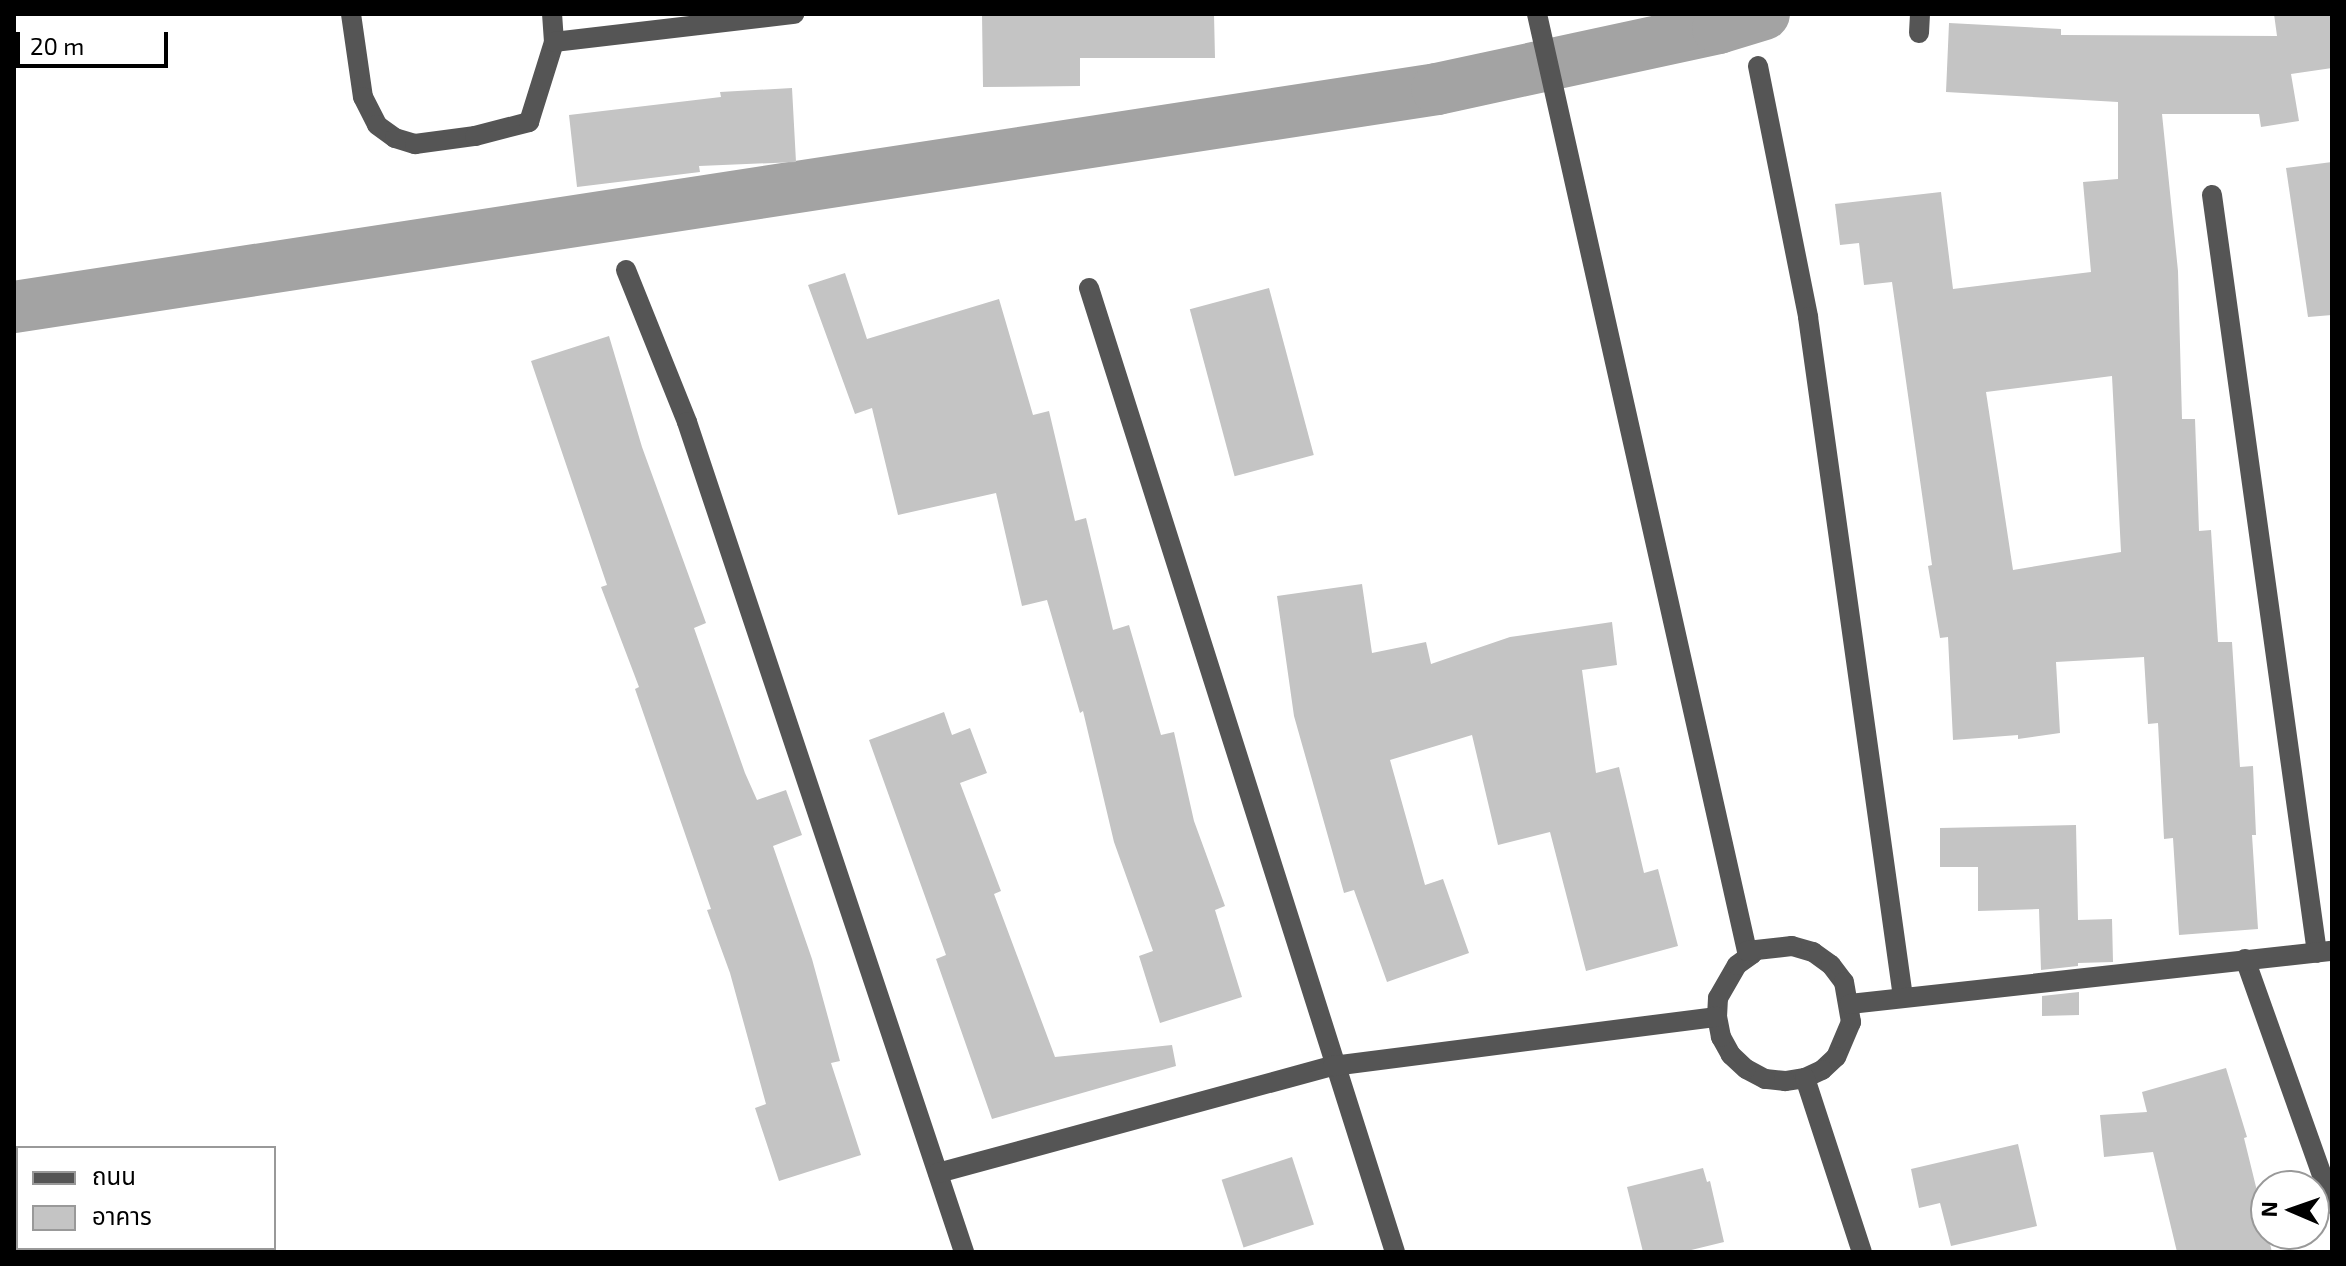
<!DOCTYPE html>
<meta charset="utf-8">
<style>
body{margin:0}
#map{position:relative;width:2346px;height:1266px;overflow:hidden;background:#fff;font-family:"Exo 2","Noto Sans Thai",sans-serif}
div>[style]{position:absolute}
.canal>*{height:52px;margin:-26px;padding:0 26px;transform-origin:26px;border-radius:26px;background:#a3a3a3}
.building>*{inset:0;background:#c4c4c4;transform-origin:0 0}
.minor>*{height:20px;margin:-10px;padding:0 10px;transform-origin:10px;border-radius:10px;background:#555}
span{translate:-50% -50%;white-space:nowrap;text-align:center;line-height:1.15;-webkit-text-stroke:8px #fff;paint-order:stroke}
.frame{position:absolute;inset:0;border:16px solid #000;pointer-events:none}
.legend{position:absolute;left:16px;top:1146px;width:260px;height:104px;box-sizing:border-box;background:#fff;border:2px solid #999;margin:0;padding:10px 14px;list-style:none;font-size:24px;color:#000}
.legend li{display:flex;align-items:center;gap:16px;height:40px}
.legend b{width:40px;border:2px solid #999}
.north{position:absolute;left:2250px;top:1170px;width:80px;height:80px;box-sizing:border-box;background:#fff;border:2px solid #999;border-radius:50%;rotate:272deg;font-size:22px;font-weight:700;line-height:32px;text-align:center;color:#000}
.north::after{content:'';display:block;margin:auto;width:28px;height:36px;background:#000;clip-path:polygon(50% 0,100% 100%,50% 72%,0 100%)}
.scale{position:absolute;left:16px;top:32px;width:152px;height:36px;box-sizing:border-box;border:4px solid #000;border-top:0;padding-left:10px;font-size:24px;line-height:28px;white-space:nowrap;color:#000;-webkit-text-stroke:6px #fff;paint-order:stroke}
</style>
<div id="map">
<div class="canal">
<i style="left:14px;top:307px;width:1440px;rotate:-8.71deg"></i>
<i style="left:1437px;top:89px;width:288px;rotate:-12.2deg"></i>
<i style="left:1718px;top:28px;width:48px;rotate:-16.9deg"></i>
</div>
<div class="building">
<i style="clip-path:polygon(982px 14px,1214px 14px,1215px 58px,1080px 58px,1080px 86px,983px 87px)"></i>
<i style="clip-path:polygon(evenodd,2274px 14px,2332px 14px,2332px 68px,2291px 74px,2299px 121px,2261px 127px,2259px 114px,2162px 114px,2178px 271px,2182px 419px,2195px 419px,2199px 531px,2211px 530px,2218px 642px,2232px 642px,2240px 767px,2253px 766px,2256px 835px,2252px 835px,2258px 929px,2179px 935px,2173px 838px,2164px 839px,2158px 723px,2148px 724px,2144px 657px,2056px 662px,2060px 733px,2018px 739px,2018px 735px,1953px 740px,1948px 637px,1940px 638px,1928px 566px,1932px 565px,1892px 282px,1864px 285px,1859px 243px,1840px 245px,1835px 204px,1941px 192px,1953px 289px,2091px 272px,2083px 182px,2118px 179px,2118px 102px,1946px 92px,1949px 23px,2061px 29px,2061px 35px,2277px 36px,2274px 14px,2112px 376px,2121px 552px,2013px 570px,1986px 392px,2112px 376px)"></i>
<i style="clip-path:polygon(792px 88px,796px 162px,699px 166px,700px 172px,577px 187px,569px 115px,721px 97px,720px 92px)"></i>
<i style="clip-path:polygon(2332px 162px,2332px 315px,2308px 317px,2286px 168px)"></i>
<i style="clip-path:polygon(845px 273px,867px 339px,999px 299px,1033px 415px,1049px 411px,1075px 521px,1086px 518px,1113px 630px,1129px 625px,1161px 735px,1174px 732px,1194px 821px,1225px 906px,1215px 910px,1242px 997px,1160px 1023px,1139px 956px,1153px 951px,1114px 842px,1083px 711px,1080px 713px,1047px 600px,1022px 606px,996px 493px,898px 515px,872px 408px,855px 414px,808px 285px)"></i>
<i style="left:1269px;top:288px;width:173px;height:82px;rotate:75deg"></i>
<i style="clip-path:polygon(609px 336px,642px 447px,706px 623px,694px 628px,745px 773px,757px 800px,786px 790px,802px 835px,773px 846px,812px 959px,840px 1061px,831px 1063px,861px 1155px,779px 1181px,755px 1108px,766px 1104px,730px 973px,707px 910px,711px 909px,635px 689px,639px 687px,601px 587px,607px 585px,531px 361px)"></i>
<i style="clip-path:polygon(1362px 584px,1372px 653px,1426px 642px,1431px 664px,1510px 637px,1612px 622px,1617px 665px,1582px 670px,1596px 773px,1619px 767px,1644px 873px,1658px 869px,1678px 946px,1586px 971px,1550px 832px,1498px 845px,1472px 735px,1390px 760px,1425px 885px,1443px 879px,1469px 953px,1387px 982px,1354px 890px,1344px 893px,1294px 716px,1277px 596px)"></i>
<i style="clip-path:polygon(944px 712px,952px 735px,970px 728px,987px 773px,960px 783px,1001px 891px,994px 894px,1055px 1057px,1172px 1045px,1176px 1066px,992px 1119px,936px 959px,946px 955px,869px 740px)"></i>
<i style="clip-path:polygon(2076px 825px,2078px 920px,2112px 919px,2113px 962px,2078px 963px,2078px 966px,2041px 970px,2039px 909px,1978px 911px,1978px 867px,1940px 867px,1940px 828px)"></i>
<i style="clip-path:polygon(2079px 992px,2079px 1015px,2042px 1016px,2042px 996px)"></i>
<i style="clip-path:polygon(2226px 1068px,2247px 1137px,2244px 1138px,2272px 1252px,2177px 1252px,2153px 1152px,2104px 1157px,2100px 1115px,2147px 1112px,2142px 1092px)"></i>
<i style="clip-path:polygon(2018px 1144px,2037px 1226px,1951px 1246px,1940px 1203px,1919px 1208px,1911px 1169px)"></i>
<i style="left:1292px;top:1157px;width:71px;height:74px;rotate:72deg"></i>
<i style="clip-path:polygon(1703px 1168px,1707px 1182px,1710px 1181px,1724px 1242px,1683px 1252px,1643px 1252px,1627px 1187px)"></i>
</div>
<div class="minor">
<i style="left:351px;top:14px;width:84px;rotate:81.8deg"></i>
<i style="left:363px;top:97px;width:31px;rotate:63deg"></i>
<i style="left:377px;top:125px;width:22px;rotate:36deg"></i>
<i style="left:395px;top:138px;width:21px;rotate:17deg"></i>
<i style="left:415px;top:144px;width:61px;rotate:-7.6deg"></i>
<i style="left:475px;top:136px;width:56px;rotate:-14.5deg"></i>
<i style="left:529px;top:122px;width:84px;rotate:-72.6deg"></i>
<i style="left:554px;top:42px;width:28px;rotate:-94deg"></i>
<i style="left:1537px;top:14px;width:960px;rotate:77.37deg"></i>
<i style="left:1919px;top:33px;width:19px;rotate:-87deg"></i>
<i style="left:554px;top:42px;width:242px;rotate:-6.7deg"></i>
<i style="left:1758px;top:66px;width:256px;rotate:78.7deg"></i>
<i style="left:1808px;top:317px;width:687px;rotate:82.05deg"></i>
<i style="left:2212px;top:195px;width:765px;rotate:82.11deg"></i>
<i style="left:626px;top:270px;width:164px;rotate:68.1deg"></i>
<i style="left:687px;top:422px;width:875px;rotate:71.54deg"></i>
<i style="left:1089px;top:288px;width:1011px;rotate:72.39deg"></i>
<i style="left:1792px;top:946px;width:22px;rotate:16deg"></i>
<i style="left:1813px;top:952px;width:22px;rotate:36deg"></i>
<i style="left:1831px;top:965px;width:21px;rotate:53deg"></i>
<i style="left:1844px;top:982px;width:41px;rotate:80.1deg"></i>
<i style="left:1851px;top:1022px;width:38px;rotate:113deg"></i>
<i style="left:1836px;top:1057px;width:19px;rotate:137deg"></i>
<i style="left:1822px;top:1070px;width:19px;rotate:155deg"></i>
<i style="left:1805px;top:1078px;width:20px;rotate:171deg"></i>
<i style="left:1785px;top:1081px;width:20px;rotate:-174deg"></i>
<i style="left:1765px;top:1079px;width:21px;rotate:-152deg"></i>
<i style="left:1746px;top:1069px;width:21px;rotate:-137deg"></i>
<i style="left:1731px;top:1055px;width:21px;rotate:-119deg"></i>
<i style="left:1721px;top:1037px;width:20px;rotate:-101deg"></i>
<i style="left:1717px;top:1017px;width:19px;rotate:-87deg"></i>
<i style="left:1718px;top:998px;width:38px;rotate:-60deg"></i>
<i style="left:1737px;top:965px;width:19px;rotate:-36deg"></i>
<i style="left:1752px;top:954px;width:6px;rotate:-149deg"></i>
<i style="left:1747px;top:951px;width:45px;rotate:-6.3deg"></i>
<i style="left:2245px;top:959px;width:260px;rotate:70.4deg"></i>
<i style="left:1850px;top:1004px;width:485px;rotate:-6.3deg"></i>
<i style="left:1805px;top:1078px;width:183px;rotate:71.9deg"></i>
<i style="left:938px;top:1173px;width:409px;rotate:-15.2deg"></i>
<i style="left:1333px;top:1066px;width:387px;rotate:-7.3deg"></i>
</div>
<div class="frame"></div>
<ul class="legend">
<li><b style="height:10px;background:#555"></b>ถนน</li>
<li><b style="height:22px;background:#c4c4c4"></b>อาคาร</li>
</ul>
<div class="north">N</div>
<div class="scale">20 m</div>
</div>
